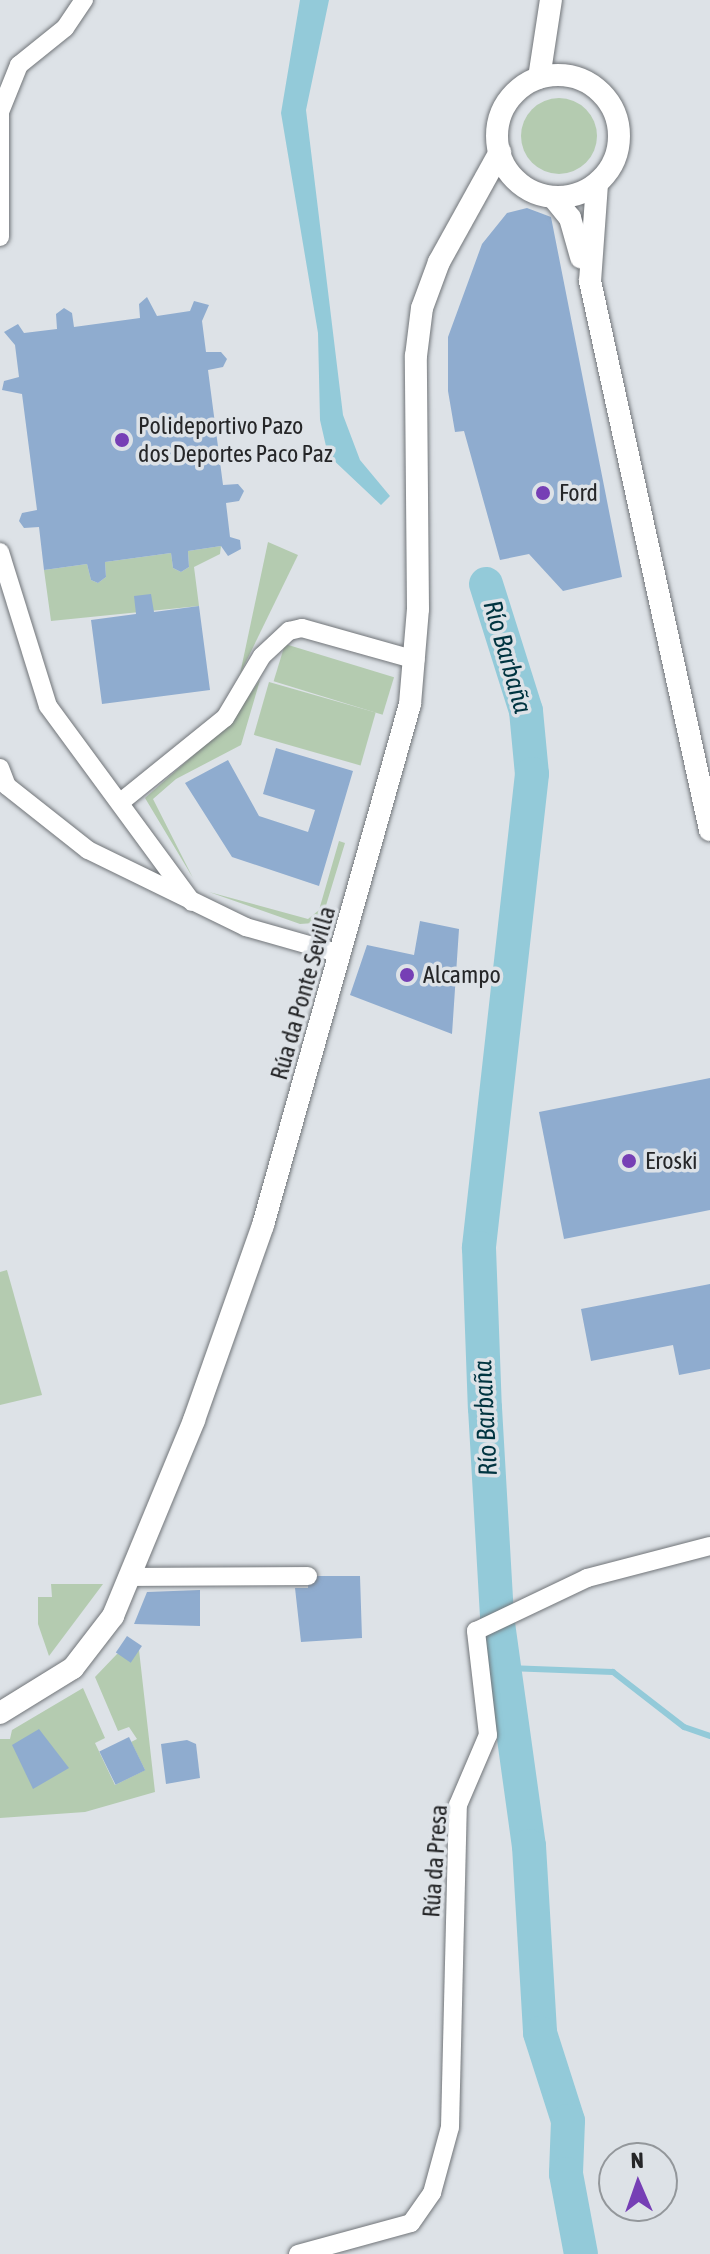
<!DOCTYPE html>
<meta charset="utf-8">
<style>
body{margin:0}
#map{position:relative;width:710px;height:2254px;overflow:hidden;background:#dde2e7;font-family:"Asap Condensed",sans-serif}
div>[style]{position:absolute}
.green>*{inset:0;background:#b4cbb0;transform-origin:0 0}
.round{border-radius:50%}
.water>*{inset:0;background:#93cad9}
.stream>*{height:6px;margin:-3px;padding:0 3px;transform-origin:3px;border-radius:3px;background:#93cad9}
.river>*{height:34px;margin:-17px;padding:0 17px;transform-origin:17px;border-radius:17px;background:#93cad9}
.building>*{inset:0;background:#8faccf;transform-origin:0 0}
.roads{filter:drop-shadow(0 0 2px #717579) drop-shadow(0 0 2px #717579)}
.minor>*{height:18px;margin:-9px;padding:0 9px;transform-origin:9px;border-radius:9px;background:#fff}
.tertiary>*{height:22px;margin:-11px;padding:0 11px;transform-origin:11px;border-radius:11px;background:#fff}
.tertiary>.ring{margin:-11px;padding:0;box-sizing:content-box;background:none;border:22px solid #fff;border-radius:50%}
.dots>*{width:22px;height:22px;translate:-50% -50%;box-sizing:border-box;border:4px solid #dde2e7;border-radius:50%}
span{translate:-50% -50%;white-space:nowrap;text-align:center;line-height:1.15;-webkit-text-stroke:7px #dde2e7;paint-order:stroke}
.poi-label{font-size:24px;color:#252628}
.left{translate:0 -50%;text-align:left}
.street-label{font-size:24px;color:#252628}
.water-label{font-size:26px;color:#003440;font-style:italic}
.north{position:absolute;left:598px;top:2142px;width:80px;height:80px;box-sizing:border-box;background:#dde2e7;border:2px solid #93979b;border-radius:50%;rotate:358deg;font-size:22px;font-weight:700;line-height:32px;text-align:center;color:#252628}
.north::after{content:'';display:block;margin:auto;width:28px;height:36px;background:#763fb5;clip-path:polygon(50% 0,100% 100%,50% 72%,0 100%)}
</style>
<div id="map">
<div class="green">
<i class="round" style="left:521px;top:98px;width:76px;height:76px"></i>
<i style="clip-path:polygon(268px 542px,298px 555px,240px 674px)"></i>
<i style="clip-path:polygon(221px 546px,220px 554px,194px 567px,199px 606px,51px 621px,44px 570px,87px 564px,91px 580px,98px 583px,106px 577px,105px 562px,171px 553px,173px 568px,181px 572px,189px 567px,188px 551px)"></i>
<i style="left:285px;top:644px;width:114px;height:39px;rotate:17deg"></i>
<i style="clip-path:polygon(260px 680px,241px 745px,176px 779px,153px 799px,193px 878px,145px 798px,229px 724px)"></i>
<i style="left:269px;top:682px;width:111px;height:55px;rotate:16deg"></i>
<i style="clip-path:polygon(339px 841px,345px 843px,324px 912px,314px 923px,300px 924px,209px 892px,308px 919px,319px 910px)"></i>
<i style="clip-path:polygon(7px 1270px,42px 1395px,0 1405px,0 1272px)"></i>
<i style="clip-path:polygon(51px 1584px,103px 1584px,49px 1656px,38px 1624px,38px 1597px,52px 1597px)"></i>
<i style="clip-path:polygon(139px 1650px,155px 1792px,85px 1812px,0 1818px,0 1739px,10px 1739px,12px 1730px,83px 1688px,105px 1738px,95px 1743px,115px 1785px,145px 1770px,131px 1742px,137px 1739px,129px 1727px,118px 1731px,95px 1677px,117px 1654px)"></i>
</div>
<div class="water">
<i style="clip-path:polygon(300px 0,329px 0,306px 110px,343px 415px,360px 460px,390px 496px,381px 505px,328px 455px,320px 420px,318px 333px,281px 113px)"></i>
</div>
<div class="stream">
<i style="left:505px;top:1668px;width:108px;rotate:2.1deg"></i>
<i style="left:613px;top:1672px;width:90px;rotate:37.8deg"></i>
<i style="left:684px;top:1727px;width:28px;rotate:19deg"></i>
</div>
<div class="river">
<i style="left:486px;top:584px;width:133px;rotate:72.5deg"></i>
<i style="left:526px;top:711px;width:63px;rotate:84.6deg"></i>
<i style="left:532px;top:774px;width:477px;rotate:96.4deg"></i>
<i style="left:479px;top:1248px;width:160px;rotate:87.9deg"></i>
<i style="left:485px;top:1408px;width:208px;rotate:86.7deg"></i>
<i style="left:497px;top:1616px;width:232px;rotate:82.1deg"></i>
<i style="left:529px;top:1846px;width:187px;rotate:86.6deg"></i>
<i style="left:540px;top:2033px;width:92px;rotate:72.3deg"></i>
<i style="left:568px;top:2121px;width:53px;rotate:92.2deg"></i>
<i style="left:566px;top:2174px;width:81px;rotate:79.4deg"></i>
</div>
<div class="building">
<i style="clip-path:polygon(527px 208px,551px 217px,622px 577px,563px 591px,529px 554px,500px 560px,464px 431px,455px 432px,448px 391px,448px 337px,482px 244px,507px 213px)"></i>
<i style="clip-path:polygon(147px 297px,157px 316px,190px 311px,194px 301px,209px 305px,202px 321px,206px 352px,221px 352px,227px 359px,223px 367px,208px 370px,223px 485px,238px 484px,244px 491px,239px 501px,226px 503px,230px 537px,240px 540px,241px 549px,228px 556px,221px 546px,188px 551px,189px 567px,181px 572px,173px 568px,171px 553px,105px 562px,106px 577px,98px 583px,91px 580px,87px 564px,44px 570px,39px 527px,24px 528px,19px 521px,22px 513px,37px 510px,22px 394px,2px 390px,4px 381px,19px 377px,15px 345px,4px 332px,18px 324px,24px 333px,57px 329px,56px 314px,64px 308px,72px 313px,74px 327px,140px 318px,139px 304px)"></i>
<i style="clip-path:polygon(151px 594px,154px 612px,199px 606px,210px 690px,102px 704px,91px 620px,136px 614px,134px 596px)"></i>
<i style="clip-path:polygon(276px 748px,353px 771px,319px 886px,232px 857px,185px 783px,228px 760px,259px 816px,308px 832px,315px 810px,263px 794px)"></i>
<i style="clip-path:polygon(420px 921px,459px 929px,452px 1034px,350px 995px,367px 945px,414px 955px)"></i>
<i style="clip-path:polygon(710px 1078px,710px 1210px,564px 1239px,539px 1112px)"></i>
<i style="clip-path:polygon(710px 1284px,710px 1369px,679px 1375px,673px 1345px,591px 1361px,581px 1309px)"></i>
<i style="clip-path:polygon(308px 1576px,360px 1576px,362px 1638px,301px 1642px,295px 1588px,308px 1588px)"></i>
<i style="clip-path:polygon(200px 1590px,200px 1626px,134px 1624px,147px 1592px)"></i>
<i style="left:127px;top:1636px;width:18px;height:20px;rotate:34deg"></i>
<i style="clip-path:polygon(39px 1729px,69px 1768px,33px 1789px,12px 1745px)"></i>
<i style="left:129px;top:1737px;width:37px;height:33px;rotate:64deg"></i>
<i style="clip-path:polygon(187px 1740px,196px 1744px,200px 1778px,166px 1784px,161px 1744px)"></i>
</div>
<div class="roads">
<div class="minor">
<i style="left:0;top:237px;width:125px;rotate:-90deg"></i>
<i style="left:0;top:112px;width:51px;rotate:-68deg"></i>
<i style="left:19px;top:65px;width:59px;rotate:-38.8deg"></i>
<i style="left:65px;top:28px;width:34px;rotate:-56deg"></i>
<i style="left:0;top:552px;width:161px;rotate:72.7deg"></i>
<i style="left:48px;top:706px;width:243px;rotate:53.7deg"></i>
<i style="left:0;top:768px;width:19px;rotate:69deg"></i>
<i style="left:7px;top:786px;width:103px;rotate:38.3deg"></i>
<i style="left:88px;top:850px;width:176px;rotate:26deg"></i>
<i style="left:246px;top:927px;width:99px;rotate:15.9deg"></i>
<i style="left:122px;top:801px;width:132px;rotate:-38.9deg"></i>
<i style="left:225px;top:718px;width:72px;rotate:-59.2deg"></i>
<i style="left:262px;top:656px;width:37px;rotate:-43deg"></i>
<i style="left:289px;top:631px;width:13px;rotate:-13deg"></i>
<i style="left:302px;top:628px;width:118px;rotate:15.7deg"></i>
<i style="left:130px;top:1577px;width:178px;rotate:-0.3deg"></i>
<i style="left:298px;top:2254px;width:117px;rotate:-15.3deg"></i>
<i style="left:411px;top:2223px;width:37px;rotate:-55deg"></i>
<i style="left:432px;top:2193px;width:68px;rotate:-74.7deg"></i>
<i style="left:450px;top:2127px;width:322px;rotate:-88.6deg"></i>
<i style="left:458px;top:1805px;width:76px;rotate:-66.8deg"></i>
<i style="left:488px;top:1735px;width:105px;rotate:-96.6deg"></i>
<i style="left:476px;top:1631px;width:123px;rotate:-25.5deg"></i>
<i style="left:587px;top:1578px;width:127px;rotate:-14.6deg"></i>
</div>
<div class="tertiary">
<i class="ring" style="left:497px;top:75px;width:100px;height:100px"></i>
<i style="left:539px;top:78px;width:79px;rotate:-81.3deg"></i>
<i style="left:597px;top:184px;width:97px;rotate:94.1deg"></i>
<i style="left:590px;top:281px;width:562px;rotate:77.67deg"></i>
<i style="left:553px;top:197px;width:27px;rotate:51deg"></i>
<i style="left:570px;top:218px;width:41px;rotate:74.2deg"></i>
<i style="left:0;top:1713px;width:86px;rotate:-31.7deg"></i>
<i style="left:73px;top:1668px;width:66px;rotate:-52.4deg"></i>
<i style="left:113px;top:1616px;width:212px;rotate:-67.5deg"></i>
<i style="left:194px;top:1420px;width:207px;rotate:-70.5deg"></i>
<i style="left:263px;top:1225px;width:541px;rotate:-74.24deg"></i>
<i style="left:410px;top:704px;width:95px;rotate:-85.2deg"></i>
<i style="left:418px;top:609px;width:253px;rotate:-90.5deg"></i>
<i style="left:416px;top:356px;width:48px;rotate:-82.9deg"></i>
<i style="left:422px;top:308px;width:49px;rotate:-69.7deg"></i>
<i style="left:439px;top:262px;width:126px;rotate:-61deg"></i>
</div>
</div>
<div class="dots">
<i style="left:122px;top:440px;background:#763fb5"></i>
<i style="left:543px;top:493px;background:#763fb5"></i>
<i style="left:407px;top:975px;background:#763fb5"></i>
<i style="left:629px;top:1161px;background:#763fb5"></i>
</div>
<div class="poi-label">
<span class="left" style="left:138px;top:440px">Polideportivo Pazo<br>dos Deportes Paco Paz</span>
<span class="left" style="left:559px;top:493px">Ford</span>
<span class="left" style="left:423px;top:975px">Alcampo</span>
<span class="left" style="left:645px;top:1161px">Eroski</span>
</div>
<div class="street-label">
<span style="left:303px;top:993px;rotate:-74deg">Rúa da Ponte Sevilla</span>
<span style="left:435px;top:1861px;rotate:-86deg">Rúa da Presa</span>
</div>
<div class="water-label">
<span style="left:507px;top:657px;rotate:74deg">Río Barbaña</span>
<span style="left:486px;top:1418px;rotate:-93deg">Río Barbaña</span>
</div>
<div class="north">N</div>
</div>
